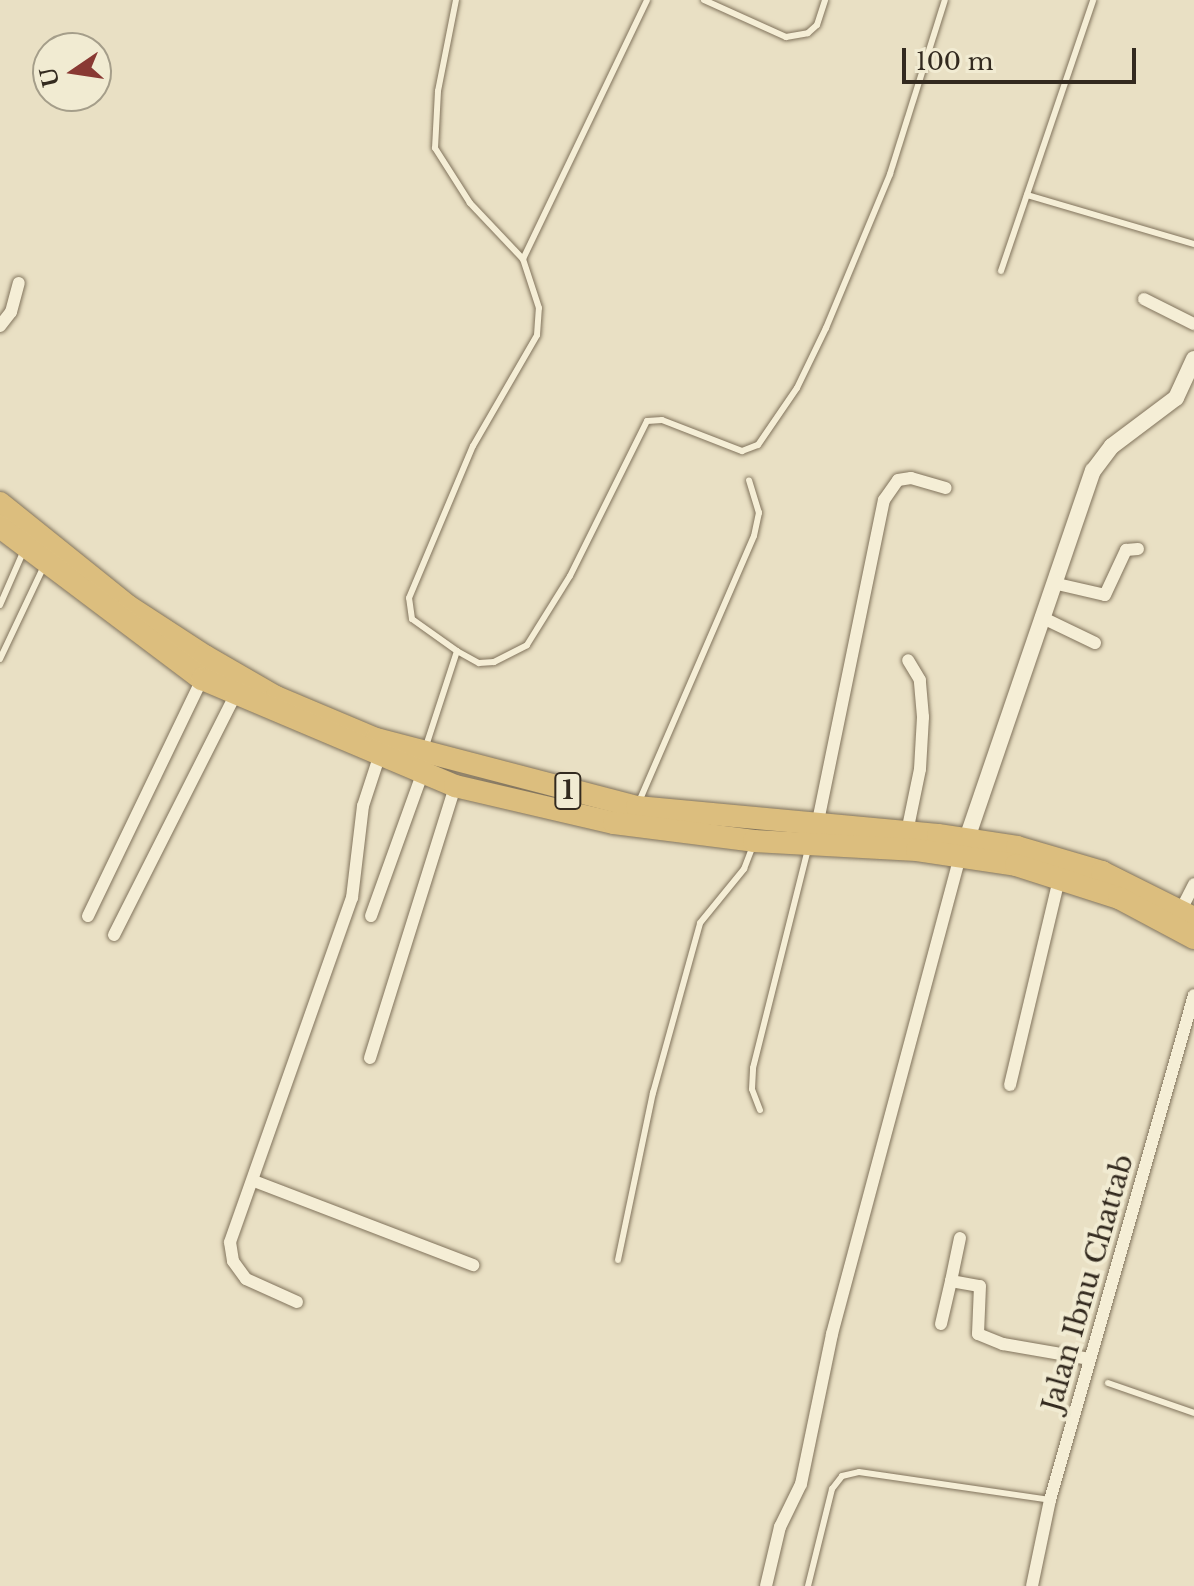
<!DOCTYPE html>
<style>
body{margin:0}
#map{position:relative;width:1194px;height:1586px;overflow:hidden;background:#e9e0c4;font-family:"Libre Baskerville",serif}
div>[style]{position:absolute}
.roads{filter:drop-shadow(0 0 2px #81735c) drop-shadow(0 0 2px #81735c)}
.service>*{height:6px;margin:-3px;padding:0 3px;transform-origin:3px;border-radius:3px;background:#f5eed6}
.minor>*{height:12px;margin:-6px;padding:0 6px;transform-origin:6px;border-radius:6px;background:#f5eed6}
.tertiary>*{height:16px;margin:-8px;padding:0 8px;transform-origin:8px;border-radius:8px;background:#f5eed6}
.trunk>*{height:22px;margin:-11px;padding:0 11px;transform-origin:11px;border-radius:11px;background:#dcbe7e}
span{translate:-50% -50%;white-space:nowrap;text-align:center;line-height:1.15;-webkit-text-stroke:8px #f1ebd2;paint-order:stroke}
.shield-label span{padding:2px 6px;background:#f1ebd2;border:2px solid;border-radius:6px;-webkit-text-stroke-width:0}
.shield-label{font-size:26px;color:#332a1f;font-weight:700}
.street-label{font-size:28px;color:#332a1f}
.north{position:absolute;left:32px;top:32px;width:80px;height:80px;box-sizing:border-box;background:#f1ebd2;border:2px solid #a59e8a;border-radius:50%;rotate:257deg;font-size:22px;font-weight:700;line-height:32px;text-align:center;color:#332a1f}
.north::after{content:'';display:block;margin:auto;width:28px;height:36px;background:#893933;clip-path:polygon(50% 0,100% 100%,50% 72%,0 100%)}
.scale{position:absolute;left:902px;top:48px;width:234px;height:36px;box-sizing:border-box;border:4px solid #332a1f;border-top:0;padding-left:10px;font-size:24px;line-height:28px;white-space:nowrap;color:#332a1f;-webkit-text-stroke:6px #f1ebd2;paint-order:stroke}
</style>
<div id="map">
<div class="roads">
<div class="service">
<i style="left:456px;top:0;width:93px;rotate:101.2deg"></i>
<i style="left:438px;top:91px;width:57px;rotate:93deg"></i>
<i style="left:435px;top:148px;width:65px;rotate:57.5deg"></i>
<i style="left:470px;top:203px;width:77px;rotate:46.6deg"></i>
<i style="left:523px;top:259px;width:287px;rotate:-64.4deg"></i>
<i style="left:704px;top:0;width:90px;rotate:24.3deg"></i>
<i style="left:786px;top:37px;width:22px;rotate:-10deg"></i>
<i style="left:808px;top:33px;width:12px;rotate:-42deg"></i>
<i style="left:817px;top:25px;width:26px;rotate:-72deg"></i>
<i style="left:1027px;top:195px;width:174px;rotate:16.4deg"></i>
<i style="left:1001px;top:271px;width:286px;rotate:-71.2deg"></i>
<i style="left:0;top:605px;width:60px;rotate:-66.4deg"></i>
<i style="left:457px;top:651px;width:55px;rotate:-144.6deg"></i>
<i style="left:412px;top:619px;width:21px;rotate:-98deg"></i>
<i style="left:409px;top:598px;width:165px;rotate:-67.2deg"></i>
<i style="left:473px;top:446px;width:128px;rotate:-60deg"></i>
<i style="left:537px;top:335px;width:27px;rotate:-86deg"></i>
<i style="left:539px;top:308px;width:52px;rotate:-108.1deg"></i>
<i style="left:0;top:659px;width:103px;rotate:-64.7deg"></i>
<i style="left:425px;top:749px;width:103px;rotate:-71.9deg"></i>
<i style="left:457px;top:651px;width:25px;rotate:29deg"></i>
<i style="left:479px;top:663px;width:15px;rotate:-4deg"></i>
<i style="left:494px;top:662px;width:37px;rotate:-27deg"></i>
<i style="left:527px;top:645px;width:81px;rotate:-58.1deg"></i>
<i style="left:570px;top:576px;width:173px;rotate:-63.6deg"></i>
<i style="left:647px;top:421px;width:15px;rotate:-4deg"></i>
<i style="left:662px;top:420px;width:86px;rotate:21.2deg"></i>
<i style="left:742px;top:451px;width:17px;rotate:-21deg"></i>
<i style="left:758px;top:445px;width:69px;rotate:-55.6deg"></i>
<i style="left:797px;top:388px;width:67px;rotate:-64.2deg"></i>
<i style="left:826px;top:328px;width:167px;rotate:-67.4deg"></i>
<i style="left:890px;top:174px;width:182px;rotate:-72.5deg"></i>
<i style="left:638px;top:804px;width:292px;rotate:-66.6deg"></i>
<i style="left:754px;top:536px;width:24px;rotate:-78deg"></i>
<i style="left:759px;top:513px;width:34px;rotate:-107deg"></i>
<i style="left:760px;top:1110px;width:22px;rotate:-111deg"></i>
<i style="left:752px;top:1089px;width:21px;rotate:-87deg"></i>
<i style="left:753px;top:1068px;width:226px;rotate:-75.9deg"></i>
<i style="left:618px;top:1260px;width:171px;rotate:-78.2deg"></i>
<i style="left:653px;top:1093px;width:176px;rotate:-74.5deg"></i>
<i style="left:700px;top:923px;width:70px;rotate:-50.8deg"></i>
<i style="left:744px;top:869px;width:26px;rotate:-69deg"></i>
<i style="left:1108px;top:1383px;width:91px;rotate:19.2deg"></i>
<i style="left:808px;top:1586px;width:100px;rotate:-76.1deg"></i>
<i style="left:832px;top:1489px;width:16px;rotate:-52deg"></i>
<i style="left:842px;top:1476px;width:17px;rotate:-13deg"></i>
<i style="left:859px;top:1472px;width:193px;rotate:8.3deg"></i>
</div>
<div class="minor">
<i style="left:1144px;top:299px;width:56px;rotate:26.6deg"></i>
<i style="left:0;top:326px;width:18px;rotate:-52deg"></i>
<i style="left:11px;top:312px;width:30px;rotate:-75deg"></i>
<i style="left:1053px;top:583px;width:53px;rotate:13deg"></i>
<i style="left:1105px;top:595px;width:50px;rotate:-65deg"></i>
<i style="left:1126px;top:550px;width:12px;rotate:-5deg"></i>
<i style="left:1041px;top:617px;width:60px;rotate:25.7deg"></i>
<i style="left:817px;top:826px;width:333px;rotate:-78.4deg"></i>
<i style="left:884px;top:500px;width:24px;rotate:-55deg"></i>
<i style="left:898px;top:480px;width:13px;rotate:-9deg"></i>
<i style="left:911px;top:478px;width:36px;rotate:16deg"></i>
<i style="left:907px;top:832px;width:64px;rotate:-78.3deg"></i>
<i style="left:920px;top:769px;width:52px;rotate:-86.7deg"></i>
<i style="left:923px;top:717px;width:37px;rotate:-95deg"></i>
<i style="left:920px;top:680px;width:23px;rotate:-121deg"></i>
<i style="left:1181px;top:910px;width:29px;rotate:-63deg"></i>
<i style="left:88px;top:916px;width:263px;rotate:-64.3deg"></i>
<i style="left:371px;top:916px;width:151px;rotate:-70.2deg"></i>
<i style="left:114px;top:935px;width:269px;rotate:-63.2deg"></i>
<i style="left:370px;top:1058px;width:285px;rotate:-72.6deg"></i>
<i style="left:1010px;top:1085px;width:212px;rotate:-76.6deg"></i>
<i style="left:254px;top:1181px;width:235px;rotate:21deg"></i>
<i style="left:960px;top:1238px;width:44px;rotate:101.8deg"></i>
<i style="left:951px;top:1281px;width:29px;rotate:10deg"></i>
<i style="left:980px;top:1286px;width:48px;rotate:92.4deg"></i>
<i style="left:978px;top:1334px;width:27px;rotate:22deg"></i>
<i style="left:1003px;top:1344px;width:88px;rotate:9.8deg"></i>
<i style="left:297px;top:1302px;width:56px;rotate:-155.7deg"></i>
<i style="left:246px;top:1279px;width:22px;rotate:-126deg"></i>
<i style="left:233px;top:1261px;width:19px;rotate:-99deg"></i>
<i style="left:230px;top:1242px;width:365px;rotate:-70.5deg"></i>
<i style="left:352px;top:898px;width:93px;rotate:-83.2deg"></i>
<i style="left:363px;top:806px;width:52px;rotate:-71.9deg"></i>
<i style="left:941px;top:1324px;width:44px;rotate:-76.9deg"></i>
<i style="left:766px;top:1586px;width:61px;rotate:-76.7deg"></i>
<i style="left:780px;top:1527px;width:48px;rotate:-64deg"></i>
<i style="left:801px;top:1484px;width:153px;rotate:-78.3deg"></i>
<i style="left:832px;top:1334px;width:496px;rotate:-75deg"></i>
<i style="left:1032px;top:1586px;width:88px;rotate:-78.2deg"></i>
<i style="left:1050px;top:1500px;width:525px;rotate:-74.08deg"></i>
</div>
<div class="tertiary">
<i style="left:964px;top:847px;width:398px;rotate:-71.1deg"></i>
<i style="left:1093px;top:471px;width:31px;rotate:-53deg"></i>
<i style="left:1112px;top:446px;width:80px;rotate:-36.9deg"></i>
<i style="left:1176px;top:398px;width:43px;rotate:-65.2deg"></i>
</div>
<div class="trunk">
<i style="left:0;top:503px;width:164px;rotate:38.8deg"></i>
<i style="left:128px;top:606px;width:92px;rotate:33deg"></i>
<i style="left:205px;top:656px;width:82px;rotate:30deg"></i>
<i style="left:276px;top:697px;width:108px;rotate:22.8deg"></i>
<i style="left:376px;top:739px;width:270px;rotate:14.6deg"></i>
<i style="left:637px;top:807px;width:302px;rotate:5.3deg"></i>
<i style="left:938px;top:835px;width:80px;rotate:8.6deg"></i>
<i style="left:1017px;top:847px;width:89px;rotate:16.4deg"></i>
<i style="left:1102px;top:872px;width:103px;rotate:26.6deg"></i>
<i style="left:0;top:527px;width:253px;rotate:37deg"></i>
<i style="left:202px;top:679px;width:275px;rotate:22.9deg"></i>
<i style="left:455px;top:786px;width:163px;rotate:13.1deg"></i>
<i style="left:614px;top:823px;width:141px;rotate:7.3deg"></i>
<i style="left:754px;top:841px;width:163px;rotate:3.2deg"></i>
<i style="left:917px;top:850px;width:100px;rotate:8.6deg"></i>
<i style="left:1016px;top:865px;width:108px;rotate:17.8deg"></i>
<i style="left:1119px;top:898px;width:85px;rotate:28.1deg"></i>
</div>
</div>
<div class="shield-label">
<span style="left:568px;top:791px">1</span>
</div>
<div class="street-label">
<span style="left:1088px;top:1283px;rotate:-74deg">Jalan Ibnu Chattab</span>
</div>
<div class="north">U</div>
<div class="scale">100 m</div>
</div>
